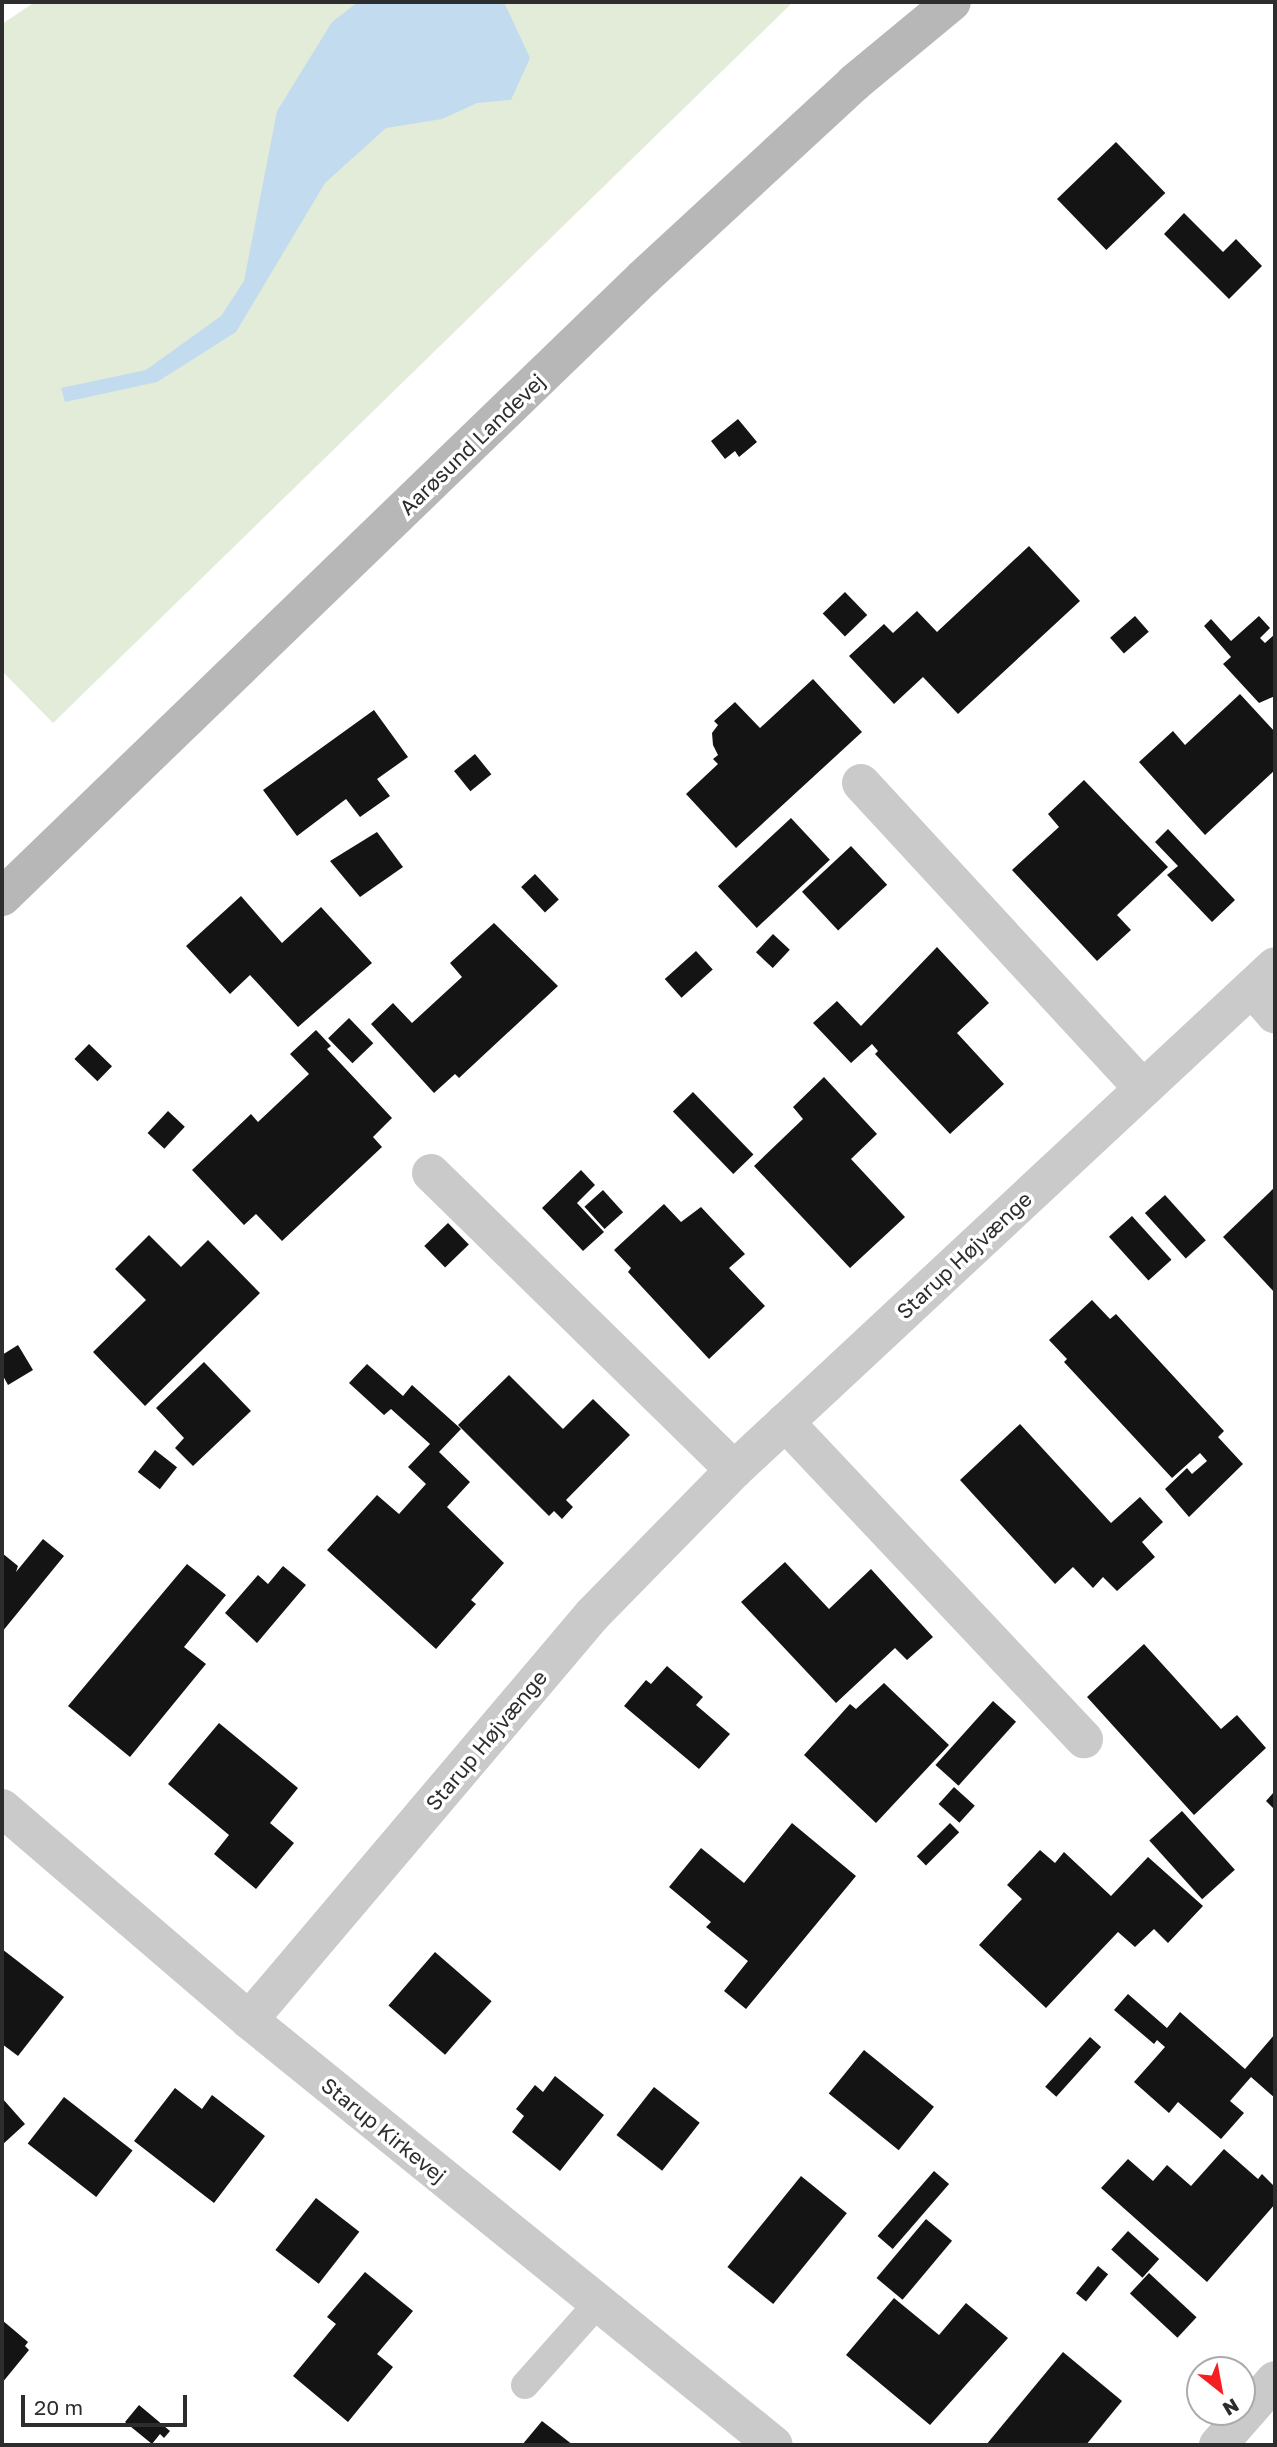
<!DOCTYPE html>
<meta charset="utf-8">
<style>
body{margin:0}
#map{position:relative;width:1277px;height:2447px;overflow:hidden;background:#fff;font-family:"Golos Text",sans-serif}
div>[style]{position:absolute}
.green>*{inset:0;background:#e2ecd9}
.water>*{inset:0;background:#c3dbee}
.building>*{inset:0;background:#141414;transform-origin:0 0}
.lane>*{height:28px;margin:-14px;padding:0 14px;transform-origin:14px;border-radius:14px;background:#cacaca}
.street>*{height:38px;margin:-19px;padding:0 19px;transform-origin:19px;border-radius:19px;background:#cacaca}
.secondary>*{height:38px;margin:-19px;padding:0 19px;transform-origin:19px;border-radius:19px;background:#b7b7b7}
span{translate:-50% -50%;white-space:nowrap;text-align:center;line-height:1.15;-webkit-text-stroke:7px #fff;paint-order:stroke}
.street-label{font-size:21px;color:#2d2d2d}
.frame{position:absolute;inset:0;border:4px solid #2d2d2d;pointer-events:none}
.north{position:absolute;left:1186px;top:2356px;width:70px;height:70px;box-sizing:border-box;background:#fff;border:2px solid #ababab;border-radius:50%;rotate:149deg;font-size:19px;font-weight:700;line-height:28px;text-align:center;color:#2d2d2d}
.north::after{content:'';display:block;margin:auto;width:24px;height:32px;background:#f51e23;clip-path:polygon(50% 0,100% 100%,50% 72%,0 100%)}
.scale{position:absolute;left:21px;top:2395px;width:166px;height:32px;box-sizing:border-box;border:4px solid #2d2d2d;border-top:0;padding-left:9px;font-size:21px;line-height:24px;white-space:nowrap;color:#2d2d2d;-webkit-text-stroke:5px #fff;paint-order:stroke}
</style>
<div id="map">
<div class="green">
<i style="clip-path:polygon(35px 2px,793px 2px,53px 723px,2px 671px,2px 24px)"></i>
</div>
<div class="water">
<i style="clip-path:polygon(358px 2px,504px 2px,530px 58px,511px 100px,477px 103px,442px 119px,386px 128px,325px 183px,236px 332px,157px 382px,65px 402px,61px 388px,146px 370px,221px 316px,244px 281px,277px 111px,332px 22px)"></i>
</div>
<div class="building">
<i style="left:1116px;top:142px;width:71px;height:82px;rotate:46deg"></i>
<i style="clip-path:polygon(1184px 213px,1223px 252px,1236px 239px,1262px 266px,1229px 299px,1164px 234px)"></i>
<i style="clip-path:polygon(738px 419px,757px 442px,739px 457px,735px 451px,725px 459px,711px 441px)"></i>
<i style="clip-path:polygon(1029px 546px,1080px 601px,958px 714px,923px 677px,894px 704px,849px 656px,884px 624px,893px 633px,917px 611px,937px 632px)"></i>
<i style="left:845px;top:592px;width:32px;height:31px;rotate:46deg"></i>
<i style="left:1135px;top:616px;width:21px;height:33px;rotate:49deg"></i>
<i style="clip-path:polygon(1259px 616px,1270px 628px,1260px 638px,1265px 643px,1275px 634px,1275px 696px,1259px 703px,1223px 664px,1231px 657px,1204px 626px,1211px 619px,1231px 641px)"></i>
<i style="clip-path:polygon(813px 679px,862px 732px,736px 848px,686px 794px,718px 764px,713px 759px,718px 755px,713px 745px,712px 733px,718px 725px,714px 721px,735px 702px,760px 728px)"></i>
<i style="clip-path:polygon(1240px 694px,1275px 732px,1275px 770px,1205px 835px,1139px 762px,1173px 731px,1185px 745px)"></i>
<i style="clip-path:polygon(374px 710px,408px 757px,377px 779px,390px 796px,360px 817px,346px 799px,297px 836px,263px 790px)"></i>
<i style="left:475px;top:754px;width:26px;height:27px;rotate:51deg"></i>
<i style="clip-path:polygon(1084px 780px,1168px 867px,1117px 915px,1131px 930px,1097px 961px,1012px 870px,1059px 827px,1048px 814px)"></i>
<i style="left:791px;top:818px;width:57px;height:100px;rotate:47deg"></i>
<i style="clip-path:polygon(1168px 829px,1235px 900px,1212px 922px,1167px 875px,1178px 866px,1155px 842px)"></i>
<i style="clip-path:polygon(377px 832px,403px 867px,360px 897px,330px 861px)"></i>
<i style="left:851px;top:846px;width:53px;height:67px;rotate:47deg"></i>
<i style="left:535px;top:874px;width:35px;height:19px;rotate:47deg"></i>
<i style="clip-path:polygon(241px 896px,282px 943px,321px 907px,372px 963px,298px 1027px,250px 975px,230px 994px,186px 946px)"></i>
<i style="clip-path:polygon(494px 923px,558px 986px,459px 1078px,455px 1074px,434px 1093px,371px 1024px,393px 1003px,412px 1023px,462px 977px,450px 963px)"></i>
<i style="left:773px;top:934px;width:23px;height:25px;rotate:43deg"></i>
<i style="clip-path:polygon(937px 947px,989px 1003px,957px 1033px,1004px 1084px,950px 1134px,875px 1054px,878px 1051px,872px 1044px,851px 1063px,813px 1023px,837px 1001px,861px 1026px)"></i>
<i style="left:696px;top:951px;width:25px;height:42px;rotate:48deg"></i>
<i style="left:349px;top:1018px;width:35px;height:29px;rotate:46deg"></i>
<i style="clip-path:polygon(316px 1030px,331px 1046px,327px 1049px,392px 1118px,373px 1137px,382px 1147px,282px 1241px,256px 1214px,244px 1225px,192px 1170px,251px 1114px,258px 1122px,309px 1074px,290px 1054px)"></i>
<i style="left:89px;top:1044px;width:32px;height:21px;rotate:44deg"></i>
<i style="clip-path:polygon(824px 1077px,877px 1134px,851px 1159px,905px 1217px,850px 1268px,754px 1166px,803px 1119px,793px 1107px)"></i>
<i style="left:693px;top:1092px;width:87px;height:28px;rotate:46deg"></i>
<i style="left:168px;top:1111px;width:23px;height:30px;rotate:43deg"></i>
<i style="clip-path:polygon(581px 1170px,595px 1185px,577px 1203px,604px 1232px,583px 1251px,542px 1208px)"></i>
<i style="clip-path:polygon(1275px 1187px,1275px 1293px,1223px 1237px)"></i>
<i style="left:603px;top:1190px;width:30px;height:25px;rotate:48deg"></i>
<i style="left:1165px;top:1195px;width:61px;height:27px;rotate:48deg"></i>
<i style="clip-path:polygon(664px 1204px,681px 1222px,701px 1207px,745px 1254px,729px 1268px,765px 1306px,709px 1359px,628px 1272px,631px 1268px,614px 1250px)"></i>
<i style="left:1132px;top:1216px;width:59px;height:31px;rotate:48deg"></i>
<i style="left:448px;top:1223px;width:30px;height:33px;rotate:46deg"></i>
<i style="clip-path:polygon(149px 1235px,181px 1267px,208px 1240px,260px 1293px,145px 1406px,93px 1352px,146px 1300px,115px 1269px)"></i>
<i style="clip-path:polygon(1092px 1300px,1110px 1319px,1116px 1314px,1224px 1431px,1218px 1437px,1243px 1464px,1189px 1517px,1165px 1489px,1187px 1468px,1192px 1474px,1207px 1461px,1200px 1453px,1172px 1478px,1064px 1362px,1067px 1359px,1049px 1340px)"></i>
<i style="clip-path:polygon(18px 1345px,33px 1370px,8px 1385px,2px 1374px,2px 1355px)"></i>
<i style="clip-path:polygon(204px 1362px,251px 1411px,193px 1466px,175px 1448px,184px 1438px,156px 1408px)"></i>
<i style="clip-path:polygon(367px 1364px,403px 1396px,412px 1385px,461px 1429px,439px 1452px,470px 1482px,447px 1507px,504px 1563px,471px 1600px,476px 1604px,436px 1649px,327px 1550px,377px 1495px,399px 1514px,426px 1484px,408px 1467px,430px 1444px,391px 1409px,384px 1415px,349px 1383px)"></i>
<i style="clip-path:polygon(509px 1375px,563px 1429px,593px 1399px,630px 1435px,566px 1500px,573px 1507px,562px 1519px,554px 1511px,549px 1516px,458px 1425px)"></i>
<i style="clip-path:polygon(1020px 1424px,1111px 1523px,1140px 1497px,1163px 1522px,1142px 1542px,1155px 1557px,1117px 1591px,1103px 1577px,1093px 1588px,1073px 1567px,1055px 1584px,960px 1480px)"></i>
<i style="left:155px;top:1450px;width:28px;height:28px;rotate:38deg"></i>
<i style="clip-path:polygon(43px 1539px,64px 1556px,2px 1632px,2px 1553px,18px 1566px,16px 1572px)"></i>
<i style="clip-path:polygon(785px 1562px,829px 1609px,871px 1569px,933px 1637px,907px 1660px,895px 1648px,836px 1703px,741px 1602px)"></i>
<i style="clip-path:polygon(187px 1564px,226px 1595px,184px 1647px,206px 1664px,130px 1757px,68px 1706px)"></i>
<i style="clip-path:polygon(283px 1566px,306px 1585px,257px 1643px,225px 1613px,258px 1575px,268px 1584px)"></i>
<i style="clip-path:polygon(1144px 1644px,1221px 1729px,1237px 1715px,1266px 1748px,1194px 1815px,1087px 1697px)"></i>
<i style="clip-path:polygon(667px 1666px,703px 1697px,696px 1705px,730px 1734px,699px 1769px,624px 1706px,646px 1680px,651px 1684px)"></i>
<i style="clip-path:polygon(884px 1683px,949px 1745px,876px 1823px,804px 1755px,850px 1704px,856px 1709px)"></i>
<i style="left:993px;top:1701px;width:31px;height:86px;rotate:42deg"></i>
<i style="clip-path:polygon(219px 1723px,298px 1788px,270px 1823px,294px 1843px,256px 1889px,214px 1854px,229px 1835px,168px 1784px)"></i>
<i style="left:954px;top:1787px;width:28px;height:23px;rotate:42deg"></i>
<i style="clip-path:polygon(1275px 1791px,1275px 1810px,1266px 1801px)"></i>
<i style="left:1182px;top:1811px;width:79px;height:44px;rotate:48deg"></i>
<i style="clip-path:polygon(792px 1823px,856px 1876px,746px 2009px,724px 1991px,748px 1961px,706px 1927px,711px 1922px,669px 1887px,701px 1848px,744px 1883px)"></i>
<i style="left:950px;top:1823px;width:13px;height:47px;rotate:45deg"></i>
<i style="clip-path:polygon(1040px 1850px,1055px 1863px,1064px 1852px,1111px 1896px,1148px 1857px,1203px 1906px,1168px 1943px,1154px 1929px,1135px 1947px,1118px 1932px,1046px 2008px,979px 1945px,1022px 1899px,1007px 1885px)"></i>
<i style="clip-path:polygon(2px 1949px,64px 1997px,18px 2056px,2px 2044px)"></i>
<i style="left:435px;top:1952px;width:75px;height:71px;rotate:41deg"></i>
<i style="clip-path:polygon(1128px 1994px,1167px 2028px,1180px 2012px,1245px 2069px,1275px 2034px,1275px 2098px,1251px 2077px,1230px 2101px,1244px 2113px,1221px 2139px,1178px 2102px,1169px 2113px,1134px 2082px,1165px 2047px,1157px 2040px,1154px 2044px,1114px 2010px)"></i>
<i style="left:1090px;top:2037px;width:15px;height:67px;rotate:42deg"></i>
<i style="left:864px;top:2050px;width:90px;height:56px;rotate:39deg"></i>
<i style="clip-path:polygon(555px 2076px,604px 2115px,560px 2171px,512px 2132px,524px 2116px,516px 2109px,535px 2085px,543px 2092px)"></i>
<i style="left:654px;top:2087px;width:58px;height:61px;rotate:38deg"></i>
<i style="clip-path:polygon(175px 2088px,202px 2109px,212px 2095px,265px 2136px,214px 2203px,134px 2141px)"></i>
<i style="left:64px;top:2097px;width:87px;height:59px;rotate:38deg"></i>
<i style="clip-path:polygon(2px 2098px,25px 2124px,2px 2145px)"></i>
<i style="clip-path:polygon(1224px 2149px,1258px 2179px,1262px 2174px,1275px 2187px,1275px 2204px,1207px 2282px,1101px 2188px,1128px 2159px,1153px 2181px,1167px 2165px,1191px 2186px)"></i>
<i style="left:934px;top:2171px;width:20px;height:86px;rotate:41deg"></i>
<i style="left:801px;top:2176px;width:59px;height:117px;rotate:39deg"></i>
<i style="left:316px;top:2198px;width:55px;height:66px;rotate:38deg"></i>
<i style="left:926px;top:2219px;width:34px;height:77px;rotate:40deg"></i>
<i style="left:1128px;top:2231px;width:42px;height:25px;rotate:42deg"></i>
<i style="left:1098px;top:2266px;width:13px;height:35px;rotate:39deg"></i>
<i style="clip-path:polygon(365px 2272px,413px 2311px,377px 2354px,393px 2367px,348px 2422px,293px 2376px,336px 2324px,327px 2317px)"></i>
<i style="left:1149px;top:2273px;width:65px;height:28px;rotate:43deg"></i>
<i style="clip-path:polygon(894px 2298px,939px 2335px,966px 2303px,1008px 2338px,930px 2425px,846px 2355px)"></i>
<i style="clip-path:polygon(2px 2320px,28px 2342px,25px 2346px,29px 2350px,2px 2383px)"></i>
<i style="clip-path:polygon(1063px 2352px,1122px 2401px,1086px 2445px,986px 2445px)"></i>
<i style="clip-path:polygon(139px 2405px,170px 2431px,164px 2438px,160px 2434px,152px 2444px,125px 2422px)"></i>
<i style="clip-path:polygon(542px 2421px,573px 2445px,522px 2445px)"></i>
</div>
<div class="lane">
<i style="left:525px;top:2385px;width:110px;rotate:-48.3deg"></i>
</div>
<div class="street">
<i style="left:861px;top:783px;width:416px;rotate:47.3deg"></i>
<i style="left:1252px;top:988px;width:35px;rotate:49deg"></i>
<i style="left:431px;top:1173px;width:424px;rotate:44.4deg"></i>
<i style="left:785px;top:1422px;width:436px;rotate:46.7deg"></i>
<i style="left:2px;top:1808px;width:326px;rotate:40.6deg"></i>
<i style="left:249px;top:2020px;width:675px;rotate:38.99deg"></i>
<i style="left:249px;top:2020px;width:532px;rotate:-49.73deg"></i>
<i style="left:593px;top:1614px;width:202px;rotate:-45.6deg"></i>
<i style="left:734px;top:1470px;width:739px;rotate:-42.97deg"></i>
<i style="left:1218px;top:2445px;width:86px;rotate:-48.8deg"></i>
</div>
<div class="secondary">
<i style="left:2px;top:897px;width:891px;rotate:-44deg"></i>
<i style="left:643px;top:278px;width:287px;rotate:-42.7deg"></i>
<i style="left:854px;top:83px;width:127px;rotate:-39.6deg"></i>
</div>
<div class="street-label">
<span style="left:472px;top:444px;rotate:-44deg">Aarøsund Landevej</span>
<span style="left:964px;top:1255px;rotate:-43deg">Starup Højvænge</span>
<span style="left:486px;top:1740px;rotate:-50deg">Starup Højvænge</span>
<span style="left:384px;top:2130px;rotate:39deg">Starup Kirkevej</span>
</div>
<div class="frame"></div>
<div class="north">N</div>
<div class="scale">20 m</div>
</div>
